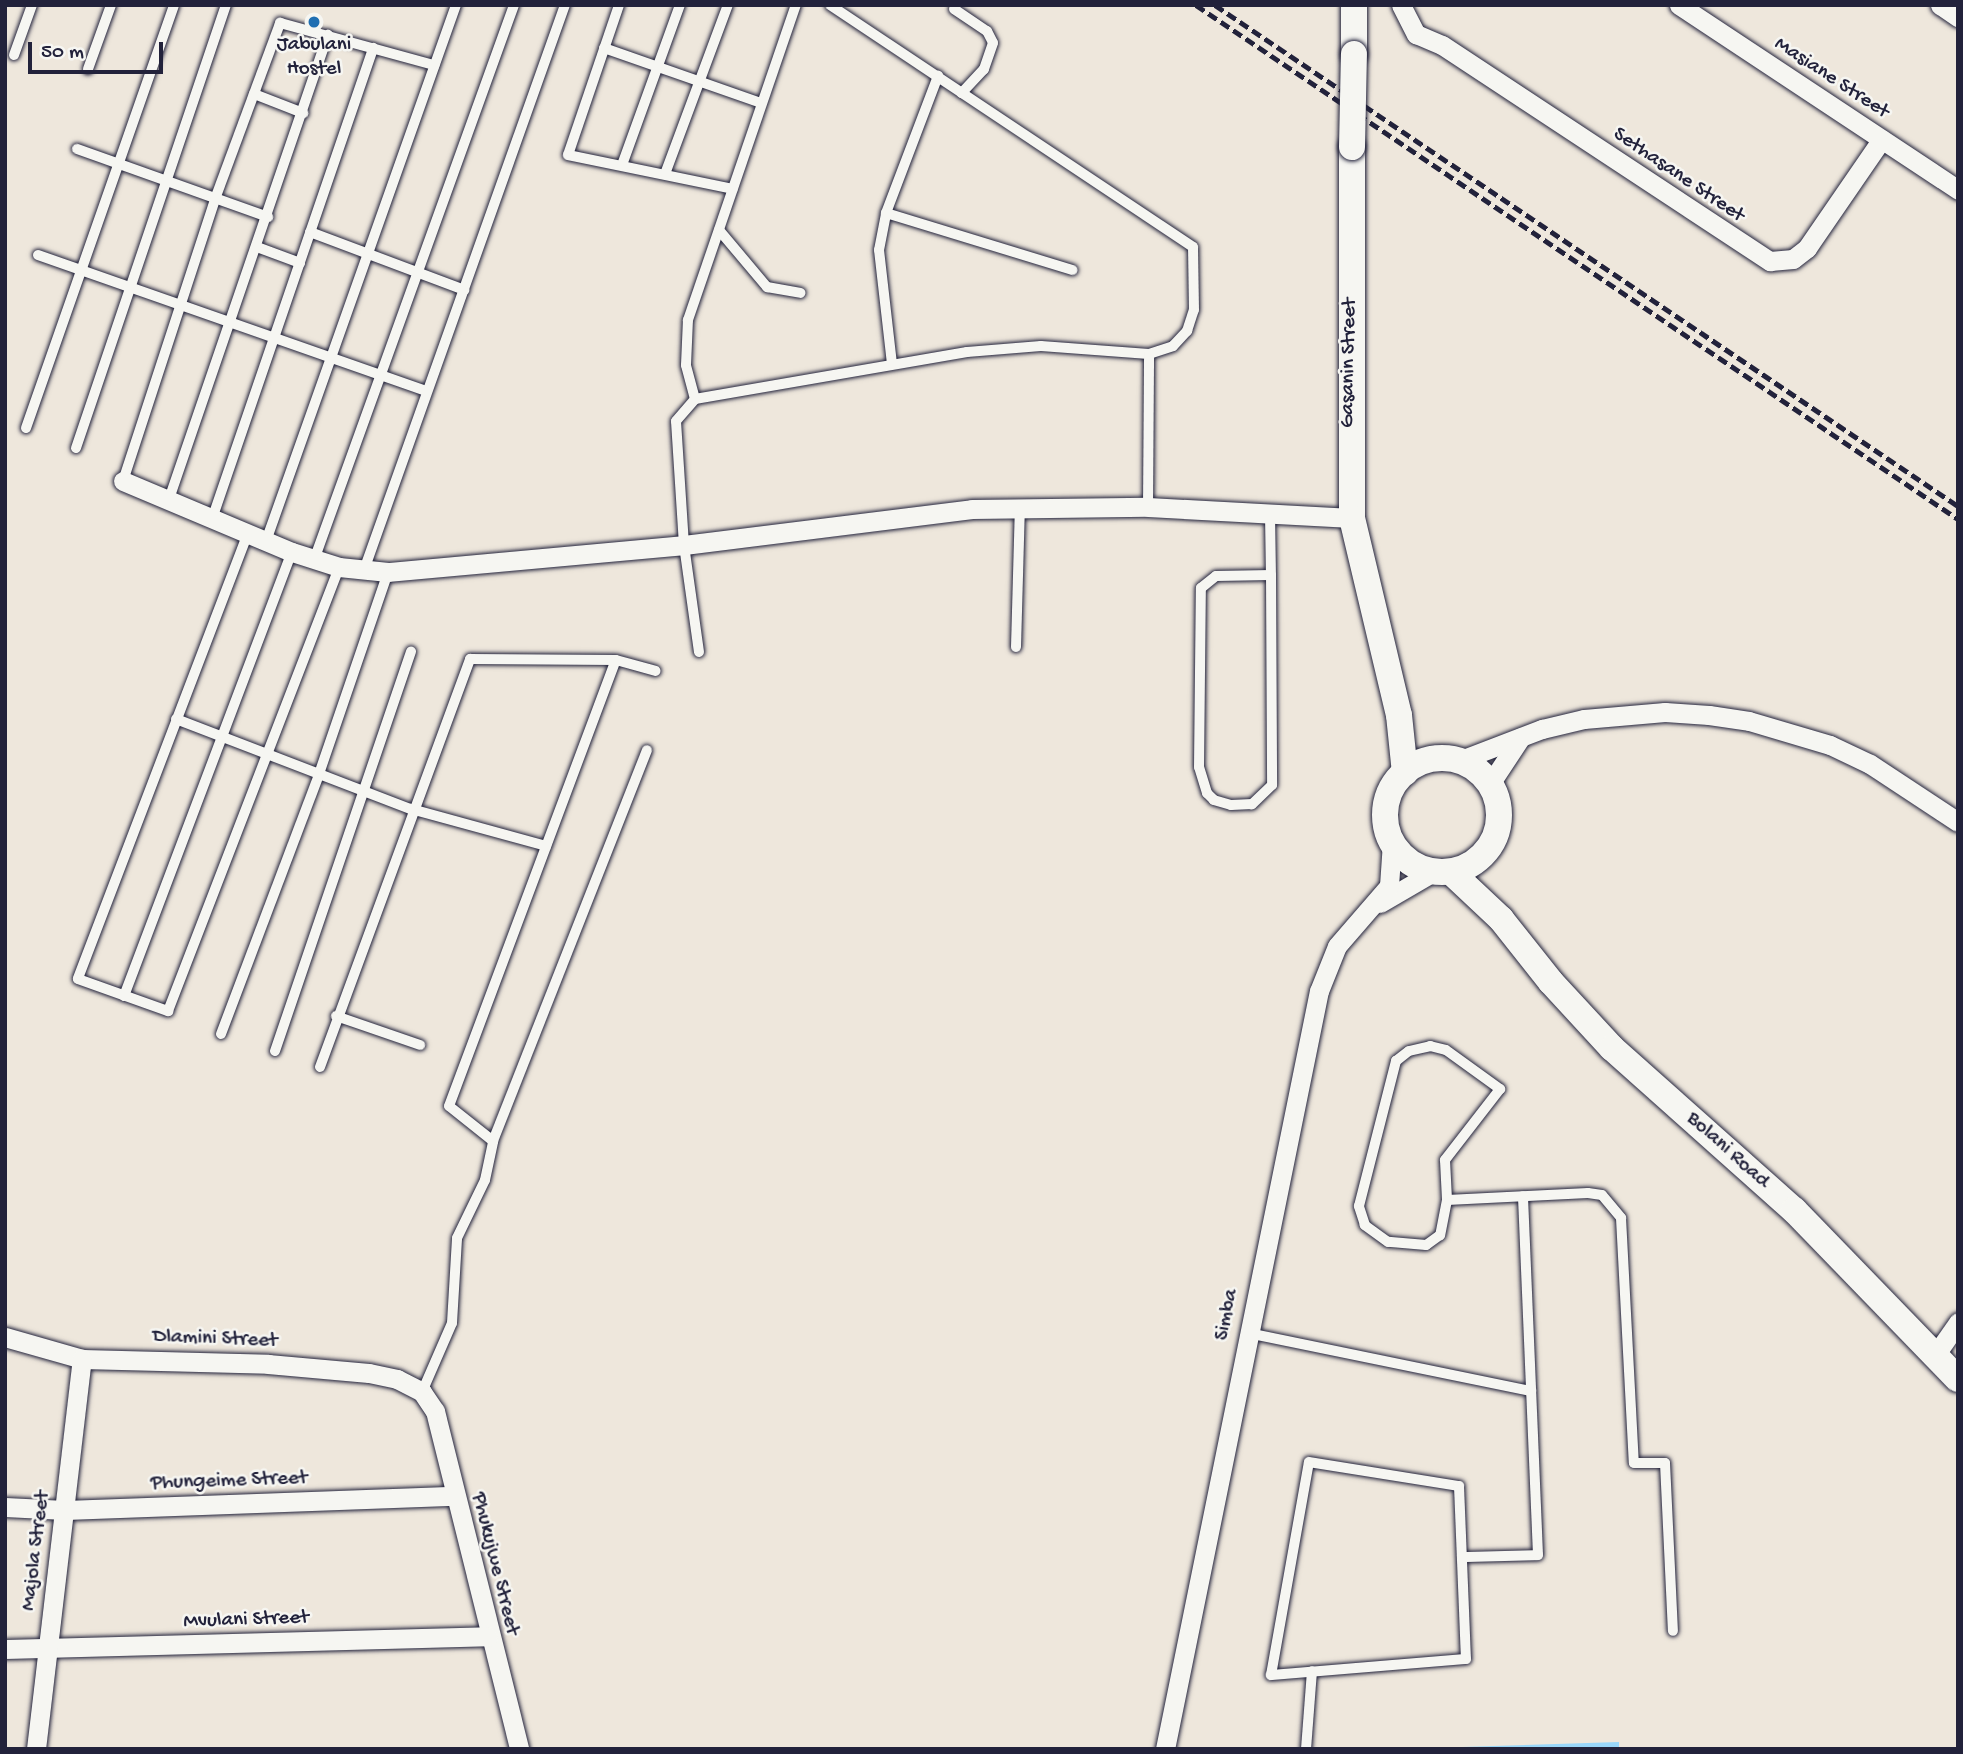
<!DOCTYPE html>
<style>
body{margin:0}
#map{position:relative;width:1963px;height:1754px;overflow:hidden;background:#eee7dc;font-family:"Gochi Hand",sans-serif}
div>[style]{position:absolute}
.water>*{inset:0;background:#99d7fa}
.roads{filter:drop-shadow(0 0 2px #22223b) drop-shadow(0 0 2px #22223b)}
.lane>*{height:10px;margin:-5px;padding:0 5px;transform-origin:5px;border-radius:5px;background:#f6f6f2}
.street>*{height:19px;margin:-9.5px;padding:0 9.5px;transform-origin:9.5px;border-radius:9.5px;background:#f6f6f2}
.secondary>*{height:26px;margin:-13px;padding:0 13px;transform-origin:13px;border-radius:13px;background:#f6f6f2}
.secondary>.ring{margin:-13px;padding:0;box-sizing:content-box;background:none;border:26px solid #f6f6f2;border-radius:50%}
.rail>*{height:5px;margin-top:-2.5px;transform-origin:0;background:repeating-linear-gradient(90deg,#22223b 0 10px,transparent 0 15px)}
.bridges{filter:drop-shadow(0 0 2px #22223b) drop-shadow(0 0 2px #22223b)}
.secondary-bridge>*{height:26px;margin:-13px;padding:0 13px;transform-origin:13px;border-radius:13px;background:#f6f6f2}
.dots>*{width:19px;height:19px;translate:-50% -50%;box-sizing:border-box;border:4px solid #f6f6f2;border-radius:50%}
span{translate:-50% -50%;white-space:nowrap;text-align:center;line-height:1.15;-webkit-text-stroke:5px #f6f6f2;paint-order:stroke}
.poi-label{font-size:21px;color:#22223b}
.street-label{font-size:21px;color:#22223b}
.frame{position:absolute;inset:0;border:7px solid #22223b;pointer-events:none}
.scale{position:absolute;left:28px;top:42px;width:135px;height:32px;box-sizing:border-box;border:4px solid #22223b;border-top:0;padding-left:9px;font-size:21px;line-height:24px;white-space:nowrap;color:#22223b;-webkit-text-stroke:5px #f6f6f2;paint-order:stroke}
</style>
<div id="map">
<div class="water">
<i style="clip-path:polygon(1619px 1742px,1619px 1749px,1398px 1749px)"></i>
</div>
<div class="roads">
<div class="lane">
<i style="left:619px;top:5px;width:158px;rotate:108.8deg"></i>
<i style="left:568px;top:155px;width:168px;rotate:11.6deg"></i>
<i style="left:954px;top:9px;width:40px;rotate:34deg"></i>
<i style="left:987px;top:31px;width:13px;rotate:63deg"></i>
<i style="left:993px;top:43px;width:28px;rotate:109deg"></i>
<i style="left:984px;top:69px;width:33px;rotate:133deg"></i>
<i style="left:604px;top:48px;width:166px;rotate:19.3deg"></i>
<i style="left:14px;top:55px;width:53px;rotate:-70.2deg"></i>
<i style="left:88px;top:69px;width:68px;rotate:-70.2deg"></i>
<i style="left:254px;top:94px;width:53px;rotate:21.2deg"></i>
<i style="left:77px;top:149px;width:203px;rotate:19.6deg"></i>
<i style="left:622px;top:165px;width:170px;rotate:-70.1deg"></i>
<i style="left:665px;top:174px;width:180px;rotate:-69.6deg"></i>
<i style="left:886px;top:213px;width:195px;rotate:17deg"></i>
<i style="left:719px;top:230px;width:75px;rotate:49.9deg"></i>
<i style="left:767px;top:287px;width:34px;rotate:10deg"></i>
<i style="left:310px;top:232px;width:165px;rotate:20.6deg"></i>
<i style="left:257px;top:247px;width:46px;rotate:20.4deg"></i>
<i style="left:38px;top:255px;width:412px;rotate:19.3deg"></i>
<i style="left:892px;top:364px;width:115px;rotate:-96.5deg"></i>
<i style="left:879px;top:250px;width:38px;rotate:-79deg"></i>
<i style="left:886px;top:213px;width:147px;rotate:-69.2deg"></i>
<i style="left:695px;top:399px;width:276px;rotate:-9.8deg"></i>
<i style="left:967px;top:352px;width:74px;rotate:-4.6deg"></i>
<i style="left:1041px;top:346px;width:108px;rotate:4.2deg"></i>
<i style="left:1149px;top:354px;width:25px;rotate:-18deg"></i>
<i style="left:1173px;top:346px;width:21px;rotate:-47deg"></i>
<i style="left:1187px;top:331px;width:22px;rotate:-72deg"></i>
<i style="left:1194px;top:310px;width:63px;rotate:-90.9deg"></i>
<i style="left:1193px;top:247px;width:436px;rotate:-146.3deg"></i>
<i style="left:26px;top:428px;width:448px;rotate:-70.7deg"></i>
<i style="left:76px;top:448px;width:468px;rotate:-71.3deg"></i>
<i style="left:123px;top:481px;width:297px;rotate:-71.9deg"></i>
<i style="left:215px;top:199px;width:188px;rotate:-69.7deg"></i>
<i style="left:280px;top:23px;width:160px;rotate:15.3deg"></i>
<i style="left:168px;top:502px;width:494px;rotate:-71.1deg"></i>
<i style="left:1148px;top:507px;width:153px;rotate:-89.6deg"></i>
<i style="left:1270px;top:514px;width:61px;rotate:89.1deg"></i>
<i style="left:1271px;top:575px;width:210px;rotate:89.7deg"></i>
<i style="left:1272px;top:785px;width:28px;rotate:136deg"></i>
<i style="left:1252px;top:804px;width:21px;rotate:177deg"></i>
<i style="left:1231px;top:805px;width:18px;rotate:-164deg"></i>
<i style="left:1214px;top:800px;width:10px;rotate:-135deg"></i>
<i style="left:1207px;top:793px;width:27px;rotate:-107deg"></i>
<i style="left:1199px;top:767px;width:179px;rotate:-89.4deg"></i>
<i style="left:1201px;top:588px;width:19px;rotate:-39deg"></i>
<i style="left:1216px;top:576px;width:55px;rotate:-1deg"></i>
<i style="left:212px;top:519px;width:498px;rotate:-71.1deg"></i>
<i style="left:248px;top:533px;width:477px;rotate:110.9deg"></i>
<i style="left:78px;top:979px;width:96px;rotate:19.6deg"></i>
<i style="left:168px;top:1011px;width:476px;rotate:-68.9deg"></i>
<i style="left:266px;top:541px;width:569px;rotate:-70.48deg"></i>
<i style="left:314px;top:560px;width:590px;rotate:-70.18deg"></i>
<i style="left:364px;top:570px;width:600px;rotate:-70.42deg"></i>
<i style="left:1016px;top:647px;width:140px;rotate:-88.4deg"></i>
<i style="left:699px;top:652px;width:108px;rotate:-98deg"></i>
<i style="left:684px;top:545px;width:124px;rotate:-93.7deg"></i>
<i style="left:676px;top:421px;width:29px;rotate:-49deg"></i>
<i style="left:695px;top:399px;width:35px;rotate:-105deg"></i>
<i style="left:686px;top:365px;width:45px;rotate:-87.5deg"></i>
<i style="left:688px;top:320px;width:333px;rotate:-71.1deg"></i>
<i style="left:176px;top:719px;width:252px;rotate:21deg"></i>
<i style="left:411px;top:809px;width:140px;rotate:15.3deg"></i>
<i style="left:124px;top:996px;width:475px;rotate:-69.3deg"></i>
<i style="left:336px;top:1016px;width:89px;rotate:19deg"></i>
<i style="left:221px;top:1034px;width:278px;rotate:-69.3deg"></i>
<i style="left:319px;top:774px;width:213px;rotate:-71.1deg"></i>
<i style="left:1430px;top:1046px;width:16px;rotate:14deg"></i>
<i style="left:1446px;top:1050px;width:67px;rotate:35.8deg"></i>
<i style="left:1500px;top:1089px;width:90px;rotate:127.8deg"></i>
<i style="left:1445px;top:1160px;width:40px;rotate:87.1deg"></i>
<i style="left:1447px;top:1200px;width:36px;rotate:101deg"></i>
<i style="left:1440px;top:1235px;width:17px;rotate:144deg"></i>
<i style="left:1426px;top:1245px;width:38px;rotate:-175deg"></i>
<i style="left:1388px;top:1242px;width:29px;rotate:-144deg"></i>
<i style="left:1365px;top:1225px;width:20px;rotate:-108deg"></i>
<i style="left:1359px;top:1206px;width:150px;rotate:-75.7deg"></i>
<i style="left:1396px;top:1061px;width:16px;rotate:-38deg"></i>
<i style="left:1409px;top:1051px;width:22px;rotate:-13deg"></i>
<i style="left:275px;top:1051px;width:422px;rotate:-71.2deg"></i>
<i style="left:320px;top:1067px;width:435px;rotate:-69.8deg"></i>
<i style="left:470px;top:659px;width:146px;rotate:0.4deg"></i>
<i style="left:616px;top:660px;width:41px;rotate:15.4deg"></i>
<i style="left:493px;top:1141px;width:56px;rotate:-141.5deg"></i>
<i style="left:449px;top:1106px;width:476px;rotate:-69.5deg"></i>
<i style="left:1447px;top:1200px;width:141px;rotate:-2.8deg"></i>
<i style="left:1588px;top:1193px;width:14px;rotate:8deg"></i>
<i style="left:1602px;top:1195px;width:30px;rotate:50deg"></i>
<i style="left:1621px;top:1218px;width:245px;rotate:87deg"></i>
<i style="left:1634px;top:1463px;width:31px"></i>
<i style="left:1665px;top:1463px;width:168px;rotate:87.3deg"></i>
<i style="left:1248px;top:1333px;width:289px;rotate:11.6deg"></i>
<i style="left:422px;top:1392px;width:75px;rotate:-66.5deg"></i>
<i style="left:452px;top:1323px;width:85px;rotate:-86.6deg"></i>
<i style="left:457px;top:1238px;width:64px;rotate:-64.2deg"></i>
<i style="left:485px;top:1180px;width:40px;rotate:-78deg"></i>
<i style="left:493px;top:1141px;width:420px;rotate:-68.5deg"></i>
<i style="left:1309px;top:1462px;width:152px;rotate:9.1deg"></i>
<i style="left:1459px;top:1486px;width:173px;rotate:87.7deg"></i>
<i style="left:1466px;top:1659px;width:196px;rotate:175.3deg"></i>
<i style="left:1271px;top:1675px;width:216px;rotate:-79.9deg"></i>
<i style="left:1462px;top:1557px;width:76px;rotate:-1.5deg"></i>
<i style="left:1538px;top:1555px;width:359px;rotate:-92.4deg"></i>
<i style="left:1306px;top:1749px;width:78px;rotate:-85.6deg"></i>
</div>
<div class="street">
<i style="left:1401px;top:5px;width:33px;rotate:63deg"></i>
<i style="left:1416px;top:34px;width:28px;rotate:23deg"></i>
<i style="left:1442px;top:45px;width:393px;rotate:33.4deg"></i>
<i style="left:1770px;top:261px;width:23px;rotate:-5deg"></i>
<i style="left:1793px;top:259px;width:18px;rotate:-38deg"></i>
<i style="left:1807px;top:248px;width:132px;rotate:-55.5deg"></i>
<i style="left:1679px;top:5px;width:335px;rotate:33.5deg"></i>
<i style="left:1940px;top:5px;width:22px;rotate:34deg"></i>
<i style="left:123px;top:481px;width:183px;rotate:22.8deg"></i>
<i style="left:292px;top:552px;width:49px;rotate:17.7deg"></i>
<i style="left:339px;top:567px;width:49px;rotate:5.8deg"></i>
<i style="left:388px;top:572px;width:297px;rotate:-5.2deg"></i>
<i style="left:684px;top:545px;width:290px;rotate:-7.1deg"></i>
<i style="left:972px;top:509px;width:176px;rotate:-0.7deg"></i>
<i style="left:1148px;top:507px;width:204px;rotate:3.1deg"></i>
<i style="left:1458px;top:761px;width:90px;rotate:-20.9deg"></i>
<i style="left:1542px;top:729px;width:43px;rotate:-13.4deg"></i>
<i style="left:1584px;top:719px;width:81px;rotate:-4.9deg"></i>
<i style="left:1665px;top:712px;width:44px;rotate:3.9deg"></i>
<i style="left:1709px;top:715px;width:40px;rotate:8.5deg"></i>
<i style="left:1749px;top:721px;width:84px;rotate:16.5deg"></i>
<i style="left:1830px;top:745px;width:44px;rotate:25.4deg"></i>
<i style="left:1870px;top:764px;width:105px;rotate:33.4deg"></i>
<i style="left:1490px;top:784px;width:56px;rotate:-56.6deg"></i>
<i style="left:1380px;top:903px;width:61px;rotate:-30.3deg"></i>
<i style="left:5px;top:1337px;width:80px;rotate:15.9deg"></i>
<i style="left:82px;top:1359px;width:186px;rotate:1.5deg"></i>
<i style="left:268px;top:1364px;width:101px;rotate:5.1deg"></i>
<i style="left:369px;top:1373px;width:29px;rotate:12deg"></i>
<i style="left:397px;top:1379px;width:28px;rotate:27deg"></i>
<i style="left:422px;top:1392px;width:23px;rotate:56deg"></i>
<i style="left:435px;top:1411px;width:348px;rotate:76deg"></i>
<i style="left:1936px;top:1354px;width:39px;rotate:-55deg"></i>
<i style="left:5px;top:1507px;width:60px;rotate:2.9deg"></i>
<i style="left:65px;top:1510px;width:390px;rotate:-2.1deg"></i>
<i style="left:5px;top:1649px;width:483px;rotate:-1.5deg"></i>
<i style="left:36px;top:1749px;width:393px;rotate:-83.3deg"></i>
<i style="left:1165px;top:1749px;width:773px;rotate:-78.52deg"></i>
<i style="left:1319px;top:991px;width:48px;rotate:-68.2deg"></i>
<i style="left:1337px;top:946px;width:79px;rotate:-49.1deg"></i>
<i style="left:1389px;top:886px;width:44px;rotate:-86.1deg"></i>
</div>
<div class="secondary">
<i style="left:1354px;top:54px;width:49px;rotate:-90deg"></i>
<i style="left:1352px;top:147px;width:371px;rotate:90deg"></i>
<i style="left:1352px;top:518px;width:203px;rotate:76.6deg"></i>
<i style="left:1399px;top:715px;width:58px;rotate:84.1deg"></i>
<i class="ring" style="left:1385px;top:758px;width:88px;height:88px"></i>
<i style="left:1451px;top:872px;width:69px;rotate:43.2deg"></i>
<i style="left:1501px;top:919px;width:80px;rotate:51.6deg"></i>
<i style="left:1551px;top:982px;width:90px;rotate:47.3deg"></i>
<i style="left:1612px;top:1048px;width:244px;rotate:41.7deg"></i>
<i style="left:1794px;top:1210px;width:235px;rotate:45.9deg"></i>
</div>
</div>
<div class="rail">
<i style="left:1196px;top:5px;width:919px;rotate:34deg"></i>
<i style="left:1215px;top:5px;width:896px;rotate:33.99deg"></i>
</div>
<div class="bridges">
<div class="secondary-bridge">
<i style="left:1352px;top:147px;width:93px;rotate:-88.8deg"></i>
</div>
</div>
<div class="dots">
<i style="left:314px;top:22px;background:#1f6fb2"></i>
</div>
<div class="poi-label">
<span style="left:314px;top:58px">Jabulani<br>Hostel</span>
</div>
<div class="street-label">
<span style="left:1831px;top:79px;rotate:33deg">Masiane Street</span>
<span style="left:1678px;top:176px;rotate:34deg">Sethasane Street</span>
<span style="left:1350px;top:363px;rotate:-89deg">Gasanin Street</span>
<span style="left:1727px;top:1151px;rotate:42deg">Bolani Road</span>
<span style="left:1228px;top:1315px;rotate:-79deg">Simba</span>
<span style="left:215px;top:1340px;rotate:2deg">Dlamini Street</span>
<span style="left:229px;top:1482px;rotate:-2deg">Phungeime Street</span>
<span style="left:37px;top:1551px;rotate:-83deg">Majola Street</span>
<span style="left:494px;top:1564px;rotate:76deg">Phukujwe Street</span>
<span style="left:246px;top:1621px;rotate:-2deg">Mvulani Street</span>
</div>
<div class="frame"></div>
<div class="scale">50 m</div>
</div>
